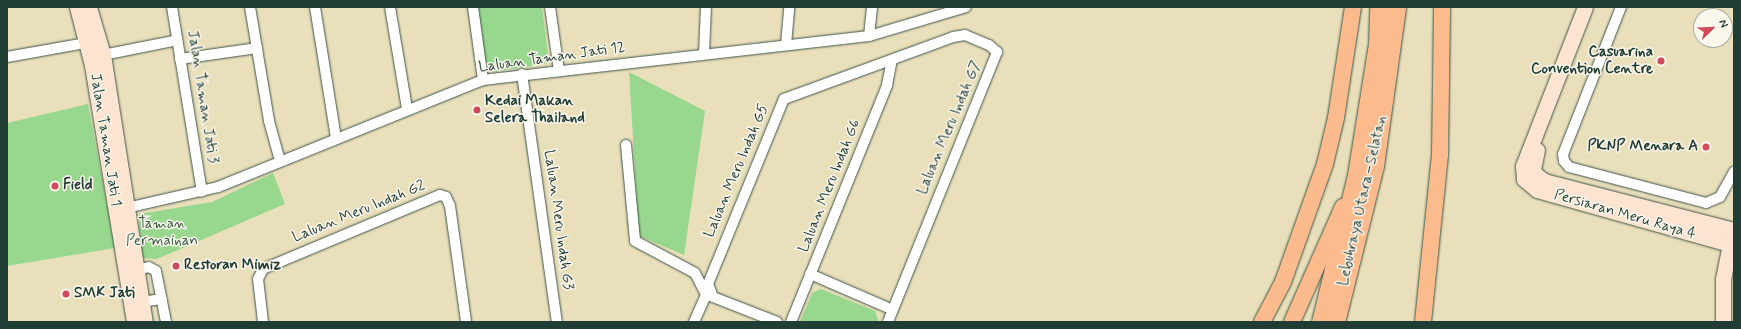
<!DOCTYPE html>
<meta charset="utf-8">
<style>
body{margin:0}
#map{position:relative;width:1741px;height:329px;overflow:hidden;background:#e9dfbb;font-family:Mynerve,sans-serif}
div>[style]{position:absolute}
.green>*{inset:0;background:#98d88e}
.roads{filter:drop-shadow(0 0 1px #3d5548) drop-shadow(0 0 1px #3d5548)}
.street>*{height:10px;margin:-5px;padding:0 5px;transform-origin:5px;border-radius:5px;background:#fff}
.secondary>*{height:15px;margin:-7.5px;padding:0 7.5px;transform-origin:7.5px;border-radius:7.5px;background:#fde4d1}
.primary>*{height:16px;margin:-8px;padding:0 8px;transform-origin:8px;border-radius:8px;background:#fbbb8d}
.highway>*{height:19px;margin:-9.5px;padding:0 9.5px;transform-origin:9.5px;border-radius:9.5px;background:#fbbb8d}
.dots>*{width:11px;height:11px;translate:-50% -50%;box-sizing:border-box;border:2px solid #fbf7ec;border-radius:50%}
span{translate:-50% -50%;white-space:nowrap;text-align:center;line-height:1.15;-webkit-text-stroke:3px #fbf7ec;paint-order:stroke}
.poi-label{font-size:15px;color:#1f3d34;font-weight:700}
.right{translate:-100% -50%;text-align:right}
.left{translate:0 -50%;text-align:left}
.street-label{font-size:15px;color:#1f3d34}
.park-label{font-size:15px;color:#375c46}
.frame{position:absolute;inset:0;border:8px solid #1f3d34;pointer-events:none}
.north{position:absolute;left:1693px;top:8px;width:40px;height:40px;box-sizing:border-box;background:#fbf7ec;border:1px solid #a3ada2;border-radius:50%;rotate:67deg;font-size:11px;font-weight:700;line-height:16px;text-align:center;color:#1f3d34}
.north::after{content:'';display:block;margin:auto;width:14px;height:18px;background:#d1495b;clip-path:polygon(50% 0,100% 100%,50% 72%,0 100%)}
</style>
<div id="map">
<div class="green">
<i style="clip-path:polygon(478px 7px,542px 7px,549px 63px,495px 72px,483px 58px)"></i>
<i style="clip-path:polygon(629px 72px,705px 111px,684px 255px,639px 236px)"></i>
<i style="clip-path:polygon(88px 104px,115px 248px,7px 266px,7px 123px)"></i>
<i style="clip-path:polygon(273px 173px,285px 204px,157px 259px,140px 258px,139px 214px,212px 202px)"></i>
<i style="clip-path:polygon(821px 289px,875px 311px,879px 322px,800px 322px,812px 293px)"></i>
</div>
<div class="roads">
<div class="street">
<i style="left:172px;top:7px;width:187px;rotate:80.8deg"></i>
<i style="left:250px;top:7px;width:116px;rotate:80.5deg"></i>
<i style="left:269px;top:121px;width:41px;rotate:74.6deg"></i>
<i style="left:315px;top:7px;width:133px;rotate:80.9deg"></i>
<i style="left:390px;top:7px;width:103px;rotate:80.5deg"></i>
<i style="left:473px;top:7px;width:74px;rotate:82.2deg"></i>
<i style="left:550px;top:7px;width:65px;rotate:82deg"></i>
<i style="left:1621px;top:7px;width:158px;rotate:111.5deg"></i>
<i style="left:1563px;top:154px;width:7px;rotate:82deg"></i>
<i style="left:1564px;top:161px;width:8px;rotate:50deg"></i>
<i style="left:1569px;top:167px;width:142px;rotate:14.7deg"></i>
<i style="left:1706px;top:203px;width:15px;rotate:-23deg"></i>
<i style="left:1720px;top:197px;width:29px;rotate:-61deg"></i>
<i style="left:869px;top:36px;width:29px;rotate:-84deg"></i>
<i style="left:786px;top:45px;width:38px;rotate:-85deg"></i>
<i style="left:704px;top:54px;width:47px;rotate:-87.6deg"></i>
<i style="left:103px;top:55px;width:76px;rotate:-11.3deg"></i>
<i style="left:7px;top:57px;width:85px;rotate:-10.1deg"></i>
<i style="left:180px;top:59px;width:78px;rotate:-8.1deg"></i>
<i style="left:522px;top:74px;width:250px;rotate:82deg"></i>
<i style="left:626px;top:145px;width:96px;rotate:84.6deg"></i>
<i style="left:635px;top:241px;width:68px;rotate:28.1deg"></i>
<i style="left:695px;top:273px;width:25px;rotate:63deg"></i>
<i style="left:706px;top:295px;width:30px;rotate:114deg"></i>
<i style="left:122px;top:209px;width:98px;rotate:-12.9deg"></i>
<i style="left:218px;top:187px;width:286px;rotate:-22deg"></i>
<i style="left:483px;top:80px;width:388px;rotate:-6.5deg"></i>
<i style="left:869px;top:36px;width:101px;rotate:-16.6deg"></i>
<i style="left:132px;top:271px;width:17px;rotate:-13deg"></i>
<i style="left:149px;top:267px;width:8px;rotate:30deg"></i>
<i style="left:156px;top:271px;width:52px;rotate:78.9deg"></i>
<i style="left:810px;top:274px;width:90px;rotate:23.4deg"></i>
<i style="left:142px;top:302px;width:20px;rotate:-9deg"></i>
<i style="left:263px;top:322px;width:43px;rotate:-96.6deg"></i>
<i style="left:258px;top:279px;width:11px;rotate:-63deg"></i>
<i style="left:263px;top:269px;width:192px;rotate:-22.7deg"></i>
<i style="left:440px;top:195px;width:6px;rotate:18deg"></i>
<i style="left:446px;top:197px;width:10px;rotate:66deg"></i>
<i style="left:450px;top:206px;width:117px;rotate:82.1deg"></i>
<i style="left:777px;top:322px;width:69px;rotate:-158.7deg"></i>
<i style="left:713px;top:297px;width:14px;rotate:-111deg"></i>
<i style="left:708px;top:284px;width:200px;rotate:-67.7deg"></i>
<i style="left:784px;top:99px;width:180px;rotate:-20.1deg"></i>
<i style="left:953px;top:37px;width:12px;rotate:-9deg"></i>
<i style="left:965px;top:35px;width:26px;rotate:23deg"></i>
<i style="left:989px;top:45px;width:11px;rotate:41deg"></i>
<i style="left:997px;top:52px;width:291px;rotate:112deg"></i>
<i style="left:791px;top:322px;width:256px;rotate:-67.9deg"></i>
<i style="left:887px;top:85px;width:25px;rotate:-79deg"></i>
</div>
<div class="secondary">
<i style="left:77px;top:7px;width:60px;rotate:75.5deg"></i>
<i style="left:92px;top:65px;width:260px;rotate:80.7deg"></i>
<i style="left:89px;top:7px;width:50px;rotate:73.7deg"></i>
<i style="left:103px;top:55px;width:270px;rotate:81.1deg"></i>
<i style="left:1585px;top:7px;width:171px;rotate:111.3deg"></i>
<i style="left:1523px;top:166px;width:13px;rotate:86deg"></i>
<i style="left:1524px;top:179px;width:17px;rotate:40deg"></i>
<i style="left:1537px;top:190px;width:199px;rotate:15.7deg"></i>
<i style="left:1537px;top:150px;width:19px;rotate:102deg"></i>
<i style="left:1533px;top:169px;width:5px;rotate:68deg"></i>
<i style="left:1535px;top:174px;width:11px;rotate:38deg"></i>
<i style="left:1544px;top:181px;width:195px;rotate:14.5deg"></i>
<i style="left:1723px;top:322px;width:43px;rotate:-90deg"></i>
<i style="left:1723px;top:279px;width:46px;rotate:-78.7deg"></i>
</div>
<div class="primary">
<i style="left:1262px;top:322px;width:45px;rotate:-62.3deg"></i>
<i style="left:1283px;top:282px;width:125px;rotate:-70.4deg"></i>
<i style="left:1325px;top:164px;width:47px;rotate:-76.6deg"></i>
<i style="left:1336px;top:118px;width:112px;rotate:-81.3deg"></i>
<i style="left:1292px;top:322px;width:126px;rotate:-66.1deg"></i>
<i style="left:1423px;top:322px;width:168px;rotate:-84.2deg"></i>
<i style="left:1440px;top:155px;width:148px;rotate:-89.2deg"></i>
</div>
<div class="highway">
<i style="left:1321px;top:322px;width:151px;rotate:-76.2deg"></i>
<i style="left:1357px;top:175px;width:133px;rotate:-80.9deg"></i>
<i style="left:1378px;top:44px;width:37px;rotate:-88deg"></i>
<i style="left:1335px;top:322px;width:161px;rotate:-76deg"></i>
<i style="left:1374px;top:166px;width:161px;rotate:-82.1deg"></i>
</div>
</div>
<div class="dots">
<i style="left:1661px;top:61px;background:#d1495b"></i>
<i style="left:477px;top:110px;background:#d1495b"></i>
<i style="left:1706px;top:147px;background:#d1495b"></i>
<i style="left:55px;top:186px;background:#d1495b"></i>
<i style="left:176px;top:266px;background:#d1495b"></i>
<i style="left:66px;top:294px;background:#d1495b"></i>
</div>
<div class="poi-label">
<span class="right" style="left:1653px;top:61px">Casuarina<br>Convention Centre</span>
<span class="left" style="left:485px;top:110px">Kedai Makan<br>Selera Thailand</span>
<span class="right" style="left:1698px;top:147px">PKNP Menara A</span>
<span class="left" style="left:63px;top:186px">Field</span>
<span class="left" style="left:184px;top:266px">Restoran Mimiz</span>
<span class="left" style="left:74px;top:294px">SMK Jati</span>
</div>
<div class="street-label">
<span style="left:552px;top:58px;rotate:-8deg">Laluan Taman Jati 12</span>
<span style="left:202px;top:97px;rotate:81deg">Jalan Taman Jati 3</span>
<span style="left:950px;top:128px;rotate:-67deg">Laluan Meru Indah G7</span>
<span style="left:105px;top:140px;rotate:81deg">Jalan Taman Jati 1</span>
<span style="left:737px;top:171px;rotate:-67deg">Laluan Meru Indah G5</span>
<span style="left:830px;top:186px;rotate:-68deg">Laluan Meru Indah G6</span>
<span style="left:1363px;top:201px;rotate:-77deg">Lebuhraya Utara–Selatan</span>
<span style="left:359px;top:212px;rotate:-22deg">Laluan Meru Indah G2</span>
<span style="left:1625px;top:215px;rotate:16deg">Persiaran Meru Raya 4</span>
<span style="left:558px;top:220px;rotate:82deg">Laluan Meru Indah G3</span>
</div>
<div class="park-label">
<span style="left:162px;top:233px">Taman<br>Permainan</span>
</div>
<div class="frame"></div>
<div class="north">N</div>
</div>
